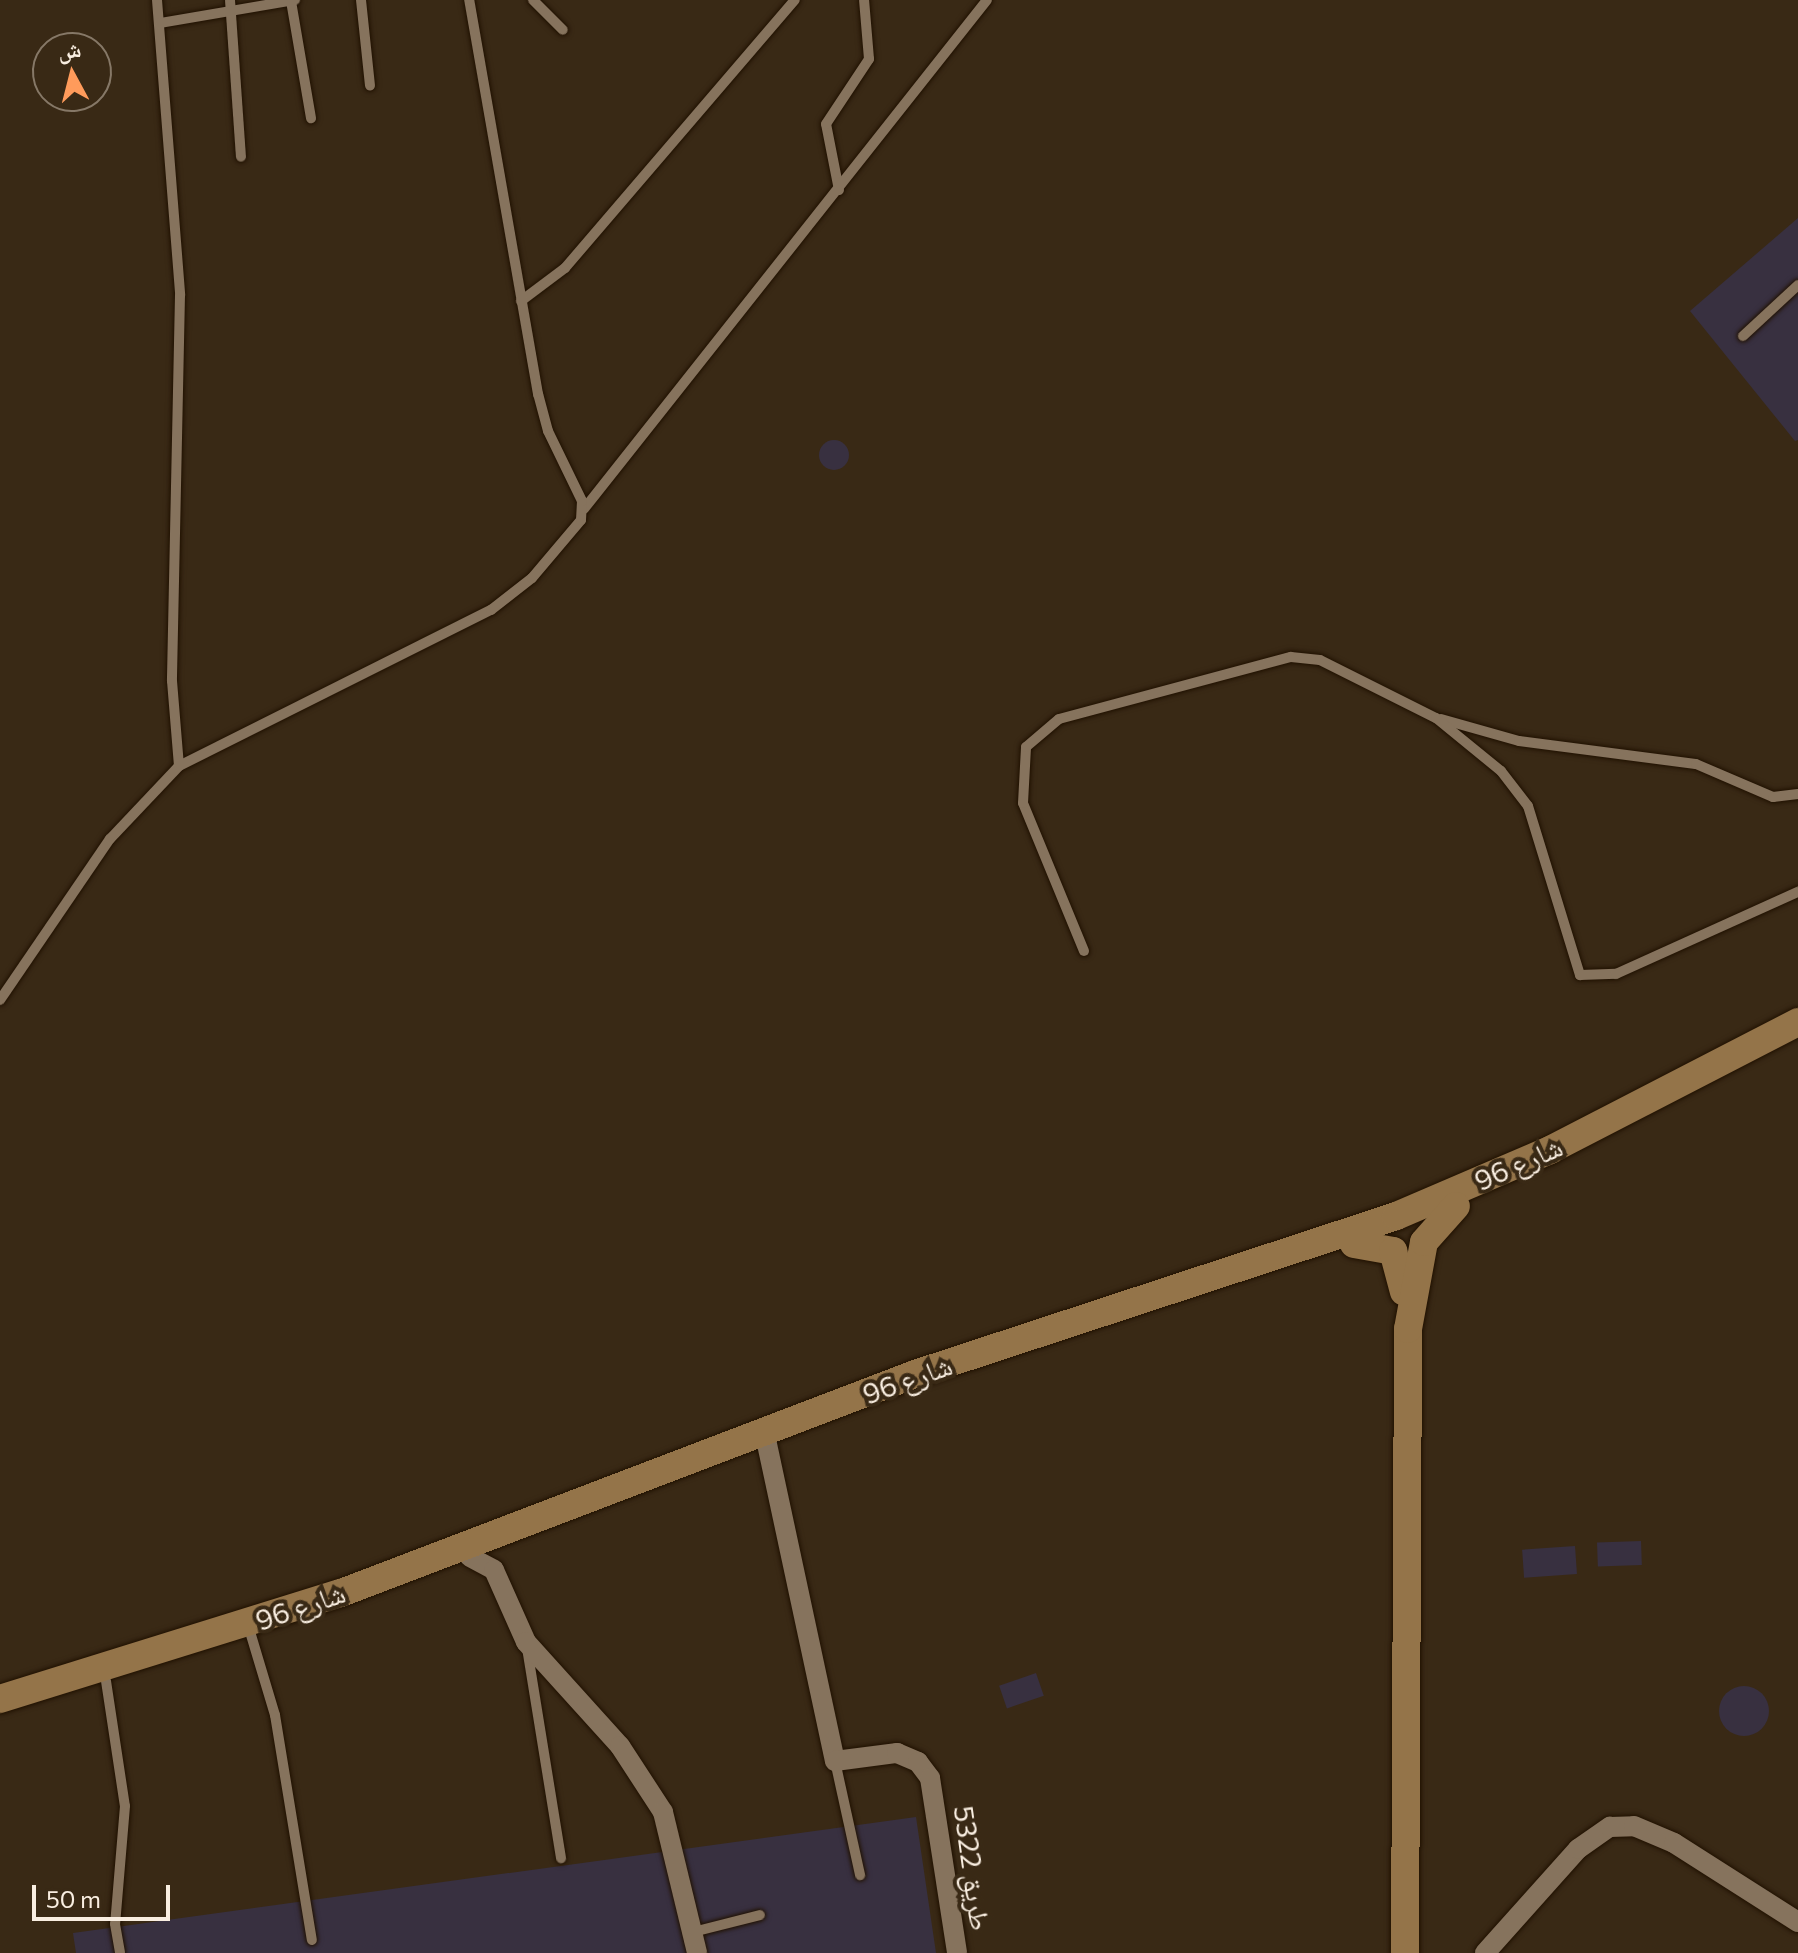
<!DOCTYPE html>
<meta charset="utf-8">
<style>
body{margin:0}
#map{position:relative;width:1798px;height:1953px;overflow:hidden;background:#392915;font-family:Commissioner,"Noto Naskh Arabic",sans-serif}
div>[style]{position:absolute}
.industrial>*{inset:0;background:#383040;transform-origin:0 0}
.round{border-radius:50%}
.roads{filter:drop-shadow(0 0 2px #201101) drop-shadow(0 0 2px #201101)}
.lane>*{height:10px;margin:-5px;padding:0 5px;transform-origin:5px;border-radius:5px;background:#86735d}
.street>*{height:20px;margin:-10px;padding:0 10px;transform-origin:10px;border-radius:10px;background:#86735d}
.secondary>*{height:28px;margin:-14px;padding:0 14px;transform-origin:14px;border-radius:14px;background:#947449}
span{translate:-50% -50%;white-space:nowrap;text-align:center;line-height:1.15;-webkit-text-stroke:8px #392915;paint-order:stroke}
.street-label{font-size:28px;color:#f9eee1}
.north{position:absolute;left:32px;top:32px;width:80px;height:80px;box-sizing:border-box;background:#392915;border:2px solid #867867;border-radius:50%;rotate:353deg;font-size:22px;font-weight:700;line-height:32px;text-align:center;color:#f9eee1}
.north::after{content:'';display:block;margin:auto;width:28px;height:36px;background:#ff9b5b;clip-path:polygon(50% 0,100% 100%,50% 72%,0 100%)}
.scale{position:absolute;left:32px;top:1885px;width:138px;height:36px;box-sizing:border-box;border:4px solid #f9eee1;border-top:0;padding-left:10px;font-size:24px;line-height:28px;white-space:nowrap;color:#f9eee1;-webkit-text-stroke:6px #392915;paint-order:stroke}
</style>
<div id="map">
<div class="industrial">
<i style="clip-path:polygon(1798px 218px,1798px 440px,1795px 441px,1690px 311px)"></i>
<i class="round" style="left:819px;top:440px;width:30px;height:30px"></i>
<i style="left:1641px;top:1541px;width:24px;height:44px;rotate:88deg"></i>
<i style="left:1575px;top:1546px;width:28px;height:53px;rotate:86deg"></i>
<i style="left:1036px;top:1673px;width:24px;height:39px;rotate:71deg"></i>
<i class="round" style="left:1719px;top:1686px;width:50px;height:50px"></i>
<i style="clip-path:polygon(916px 1817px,936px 1953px,76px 1953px,73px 1933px)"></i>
</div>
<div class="roads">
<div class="lane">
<i style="left:157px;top:0;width:296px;rotate:85.5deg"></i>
<i style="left:180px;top:295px;width:386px;rotate:91.2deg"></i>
<i style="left:172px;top:681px;width:85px;rotate:85.3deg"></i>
<i style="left:230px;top:0;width:157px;rotate:86deg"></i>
<i style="left:361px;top:0;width:86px;rotate:84deg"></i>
<i style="left:533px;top:0;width:42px;rotate:45deg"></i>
<i style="left:291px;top:1px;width:119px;rotate:80.3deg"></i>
<i style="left:160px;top:23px;width:137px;rotate:-9.7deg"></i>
<i style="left:839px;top:190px;width:67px;rotate:-101.1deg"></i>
<i style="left:826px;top:124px;width:78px;rotate:-56.5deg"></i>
<i style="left:869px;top:59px;width:59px;rotate:-94.8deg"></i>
<i style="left:521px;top:301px;width:55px;rotate:-36.9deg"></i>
<i style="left:565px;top:268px;width:353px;rotate:-49.4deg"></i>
<i style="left:1743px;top:336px;width:75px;rotate:-42.8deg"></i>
<i style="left:584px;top:509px;width:649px;rotate:-51.63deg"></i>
<i style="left:1441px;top:719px;width:81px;rotate:15.8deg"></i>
<i style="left:1519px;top:741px;width:178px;rotate:7.4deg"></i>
<i style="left:1696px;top:764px;width:84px;rotate:23.2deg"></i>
<i style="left:1773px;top:797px;width:25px;rotate:-7deg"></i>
<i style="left:1084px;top:951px;width:160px;rotate:-112.4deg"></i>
<i style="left:1023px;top:803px;width:56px;rotate:-86.9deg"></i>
<i style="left:1026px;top:747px;width:43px;rotate:-40.3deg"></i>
<i style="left:1059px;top:719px;width:240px;rotate:-15deg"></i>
<i style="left:1291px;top:657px;width:29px;rotate:6deg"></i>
<i style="left:1320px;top:660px;width:130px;rotate:26.6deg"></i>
<i style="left:1436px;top:718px;width:84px;rotate:39.2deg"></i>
<i style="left:1501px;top:771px;width:44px;rotate:52.4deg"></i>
<i style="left:1528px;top:806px;width:177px;rotate:72.9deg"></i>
<i style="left:1580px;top:975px;width:36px;rotate:-2deg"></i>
<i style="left:1616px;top:974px;width:200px;rotate:-24.3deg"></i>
<i style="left:0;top:1000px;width:195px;rotate:-55.7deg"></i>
<i style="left:110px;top:839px;width:100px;rotate:-46.6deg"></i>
<i style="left:179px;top:766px;width:349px;rotate:-26.6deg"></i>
<i style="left:491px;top:610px;width:52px;rotate:-38deg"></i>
<i style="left:532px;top:578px;width:76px;rotate:-49.8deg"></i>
<i style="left:581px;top:520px;width:19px;rotate:-87deg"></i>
<i style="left:582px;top:501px;width:78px;rotate:-115.9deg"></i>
<i style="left:548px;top:431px;width:38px;rotate:-105deg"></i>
<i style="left:538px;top:394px;width:400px;rotate:-99.9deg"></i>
<i style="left:251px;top:1635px;width:84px;rotate:73.3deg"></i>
<i style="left:275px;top:1715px;width:228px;rotate:80.7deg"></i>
<i style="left:527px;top:1648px;width:213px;rotate:80.8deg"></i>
<i style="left:106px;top:1681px;width:126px;rotate:81.4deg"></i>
<i style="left:125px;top:1806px;width:118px;rotate:94.8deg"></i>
<i style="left:115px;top:1924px;width:29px;rotate:80deg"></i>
<i style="left:835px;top:1761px;width:117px;rotate:77.6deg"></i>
<i style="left:693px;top:1932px;width:69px;rotate:-14.2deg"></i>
</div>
<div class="street">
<i style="left:767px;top:1444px;width:324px;rotate:77.9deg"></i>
<i style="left:835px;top:1761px;width:63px;rotate:-7.4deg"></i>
<i style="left:897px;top:1753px;width:23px;rotate:23deg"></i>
<i style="left:918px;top:1762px;width:20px;rotate:53deg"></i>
<i style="left:930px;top:1778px;width:177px;rotate:81.2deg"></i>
<i style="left:470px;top:1557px;width:27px;rotate:28deg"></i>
<i style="left:494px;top:1570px;width:79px;rotate:66deg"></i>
<i style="left:526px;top:1642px;width:140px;rotate:47.9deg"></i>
<i style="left:620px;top:1746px;width:79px;rotate:56.9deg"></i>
<i style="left:663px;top:1812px;width:145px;rotate:76.4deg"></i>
<i style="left:1485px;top:1953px;width:140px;rotate:-48.2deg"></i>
<i style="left:1578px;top:1849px;width:39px;rotate:-35deg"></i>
<i style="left:1610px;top:1827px;width:24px;rotate:-2deg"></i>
<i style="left:1634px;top:1826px;width:43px;rotate:23deg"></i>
<i style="left:1674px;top:1843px;width:147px;rotate:32.5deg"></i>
</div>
<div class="secondary">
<i style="left:1354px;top:1244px;width:40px;rotate:10deg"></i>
<i style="left:1393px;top:1251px;width:42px;rotate:75deg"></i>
<i style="left:0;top:1699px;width:357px;rotate:-17.3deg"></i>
<i style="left:341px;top:1593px;width:614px;rotate:-20.88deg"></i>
<i style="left:915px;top:1374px;width:506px;rotate:-18.18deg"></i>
<i style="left:1396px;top:1216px;width:168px;rotate:-23.2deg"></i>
<i style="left:1550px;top:1150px;width:279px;rotate:-27.3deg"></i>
<i style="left:1405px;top:1953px;width:624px;rotate:-89.72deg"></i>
<i style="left:1408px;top:1329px;width:88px;rotate:-79.6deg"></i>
<i style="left:1424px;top:1242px;width:48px;rotate:-48.4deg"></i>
</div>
</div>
<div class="street-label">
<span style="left:1518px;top:1163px;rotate:-24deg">شارع 96</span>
<span style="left:907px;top:1379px;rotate:-20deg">شارع 96</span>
<span style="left:300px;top:1606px;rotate:-19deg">شارع 96</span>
<span style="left:973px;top:1868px;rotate:82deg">طريق 5322</span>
</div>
<div class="north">ش</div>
<div class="scale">50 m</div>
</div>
